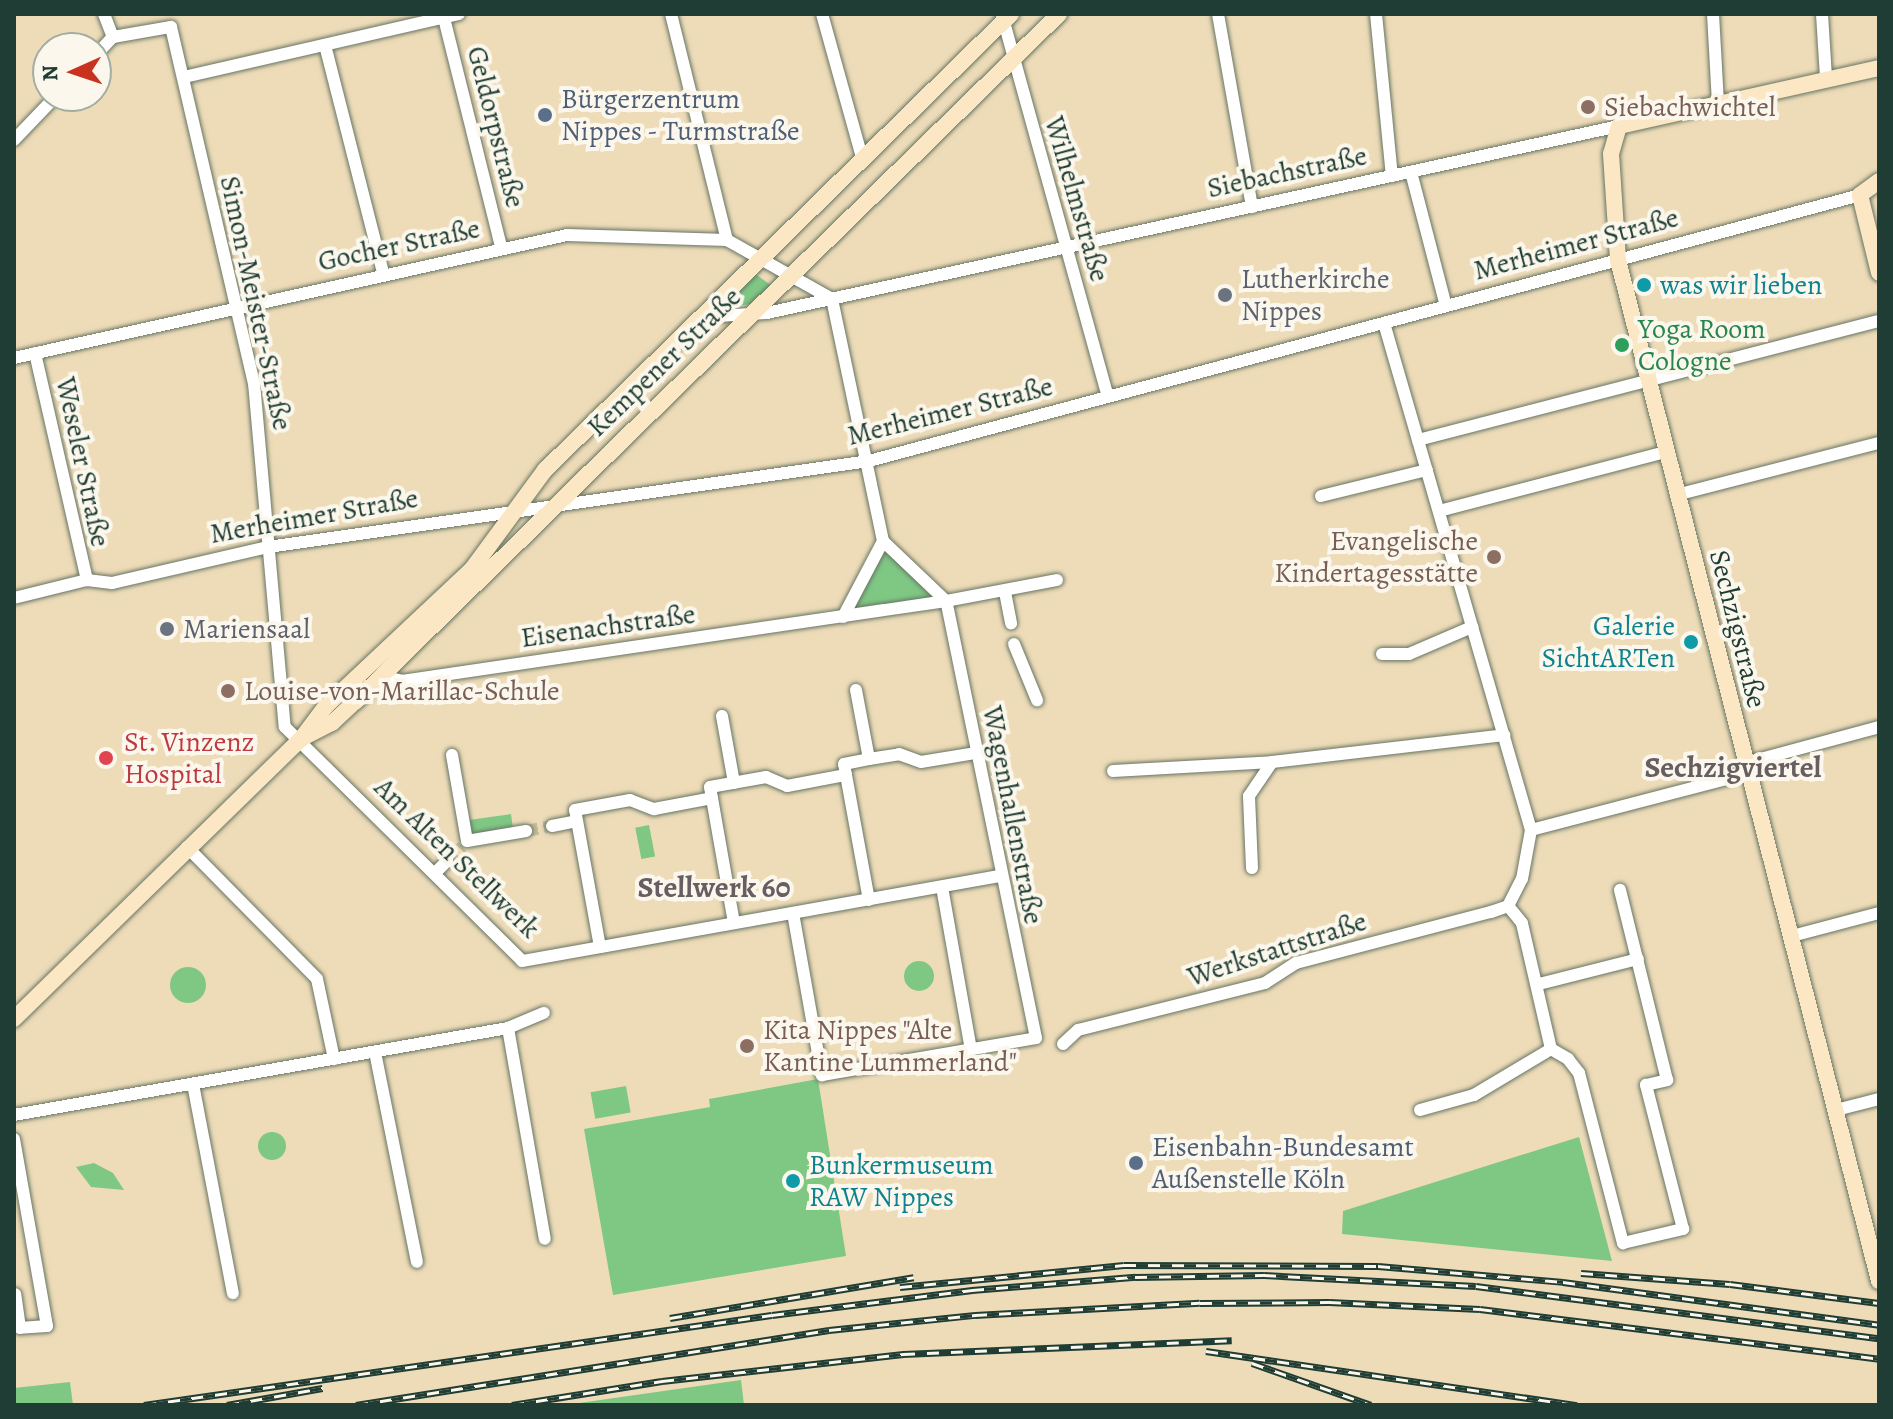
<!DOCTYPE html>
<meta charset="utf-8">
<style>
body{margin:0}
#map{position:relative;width:1893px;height:1419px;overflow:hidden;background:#eedcb9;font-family:Alegreya,serif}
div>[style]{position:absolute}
.green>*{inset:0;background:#7fc884;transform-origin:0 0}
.round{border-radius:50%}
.street-tunnel>*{height:12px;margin-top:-6px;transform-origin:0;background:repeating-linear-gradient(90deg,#c5bc9e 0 12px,transparent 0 18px)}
.roads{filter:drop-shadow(0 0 2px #677563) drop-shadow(0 0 2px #677563)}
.street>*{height:12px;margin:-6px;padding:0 6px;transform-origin:6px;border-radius:6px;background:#fff}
.secondary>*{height:16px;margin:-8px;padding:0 8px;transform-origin:8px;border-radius:8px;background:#fbe7c3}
.rail>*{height:7px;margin-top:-3.5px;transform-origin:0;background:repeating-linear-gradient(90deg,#fbf7ec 0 12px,#1f3d34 0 24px);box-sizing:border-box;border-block:2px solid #1f3d34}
.dots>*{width:22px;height:22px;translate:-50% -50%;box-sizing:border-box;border:4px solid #fbf7ec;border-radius:50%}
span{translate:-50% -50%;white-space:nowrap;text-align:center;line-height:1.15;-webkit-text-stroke:8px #fbf7ec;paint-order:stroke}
.service-label{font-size:28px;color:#4e5e75}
.left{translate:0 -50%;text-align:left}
.education-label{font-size:28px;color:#785e54}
.right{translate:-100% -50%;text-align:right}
.street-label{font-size:28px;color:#1f3d34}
.worship-label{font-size:28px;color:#5b616d}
.culture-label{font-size:28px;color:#0d838f}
.leisure-label{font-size:28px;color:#27864d}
.health-label{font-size:28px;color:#be3a42}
.neighbourhood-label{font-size:30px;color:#665e61;font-weight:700}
.frame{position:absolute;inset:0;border:16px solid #1f3d34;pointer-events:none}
.north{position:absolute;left:32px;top:32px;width:80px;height:80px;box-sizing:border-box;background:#fbf7ec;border:2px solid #a3ada2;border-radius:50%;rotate:267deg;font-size:22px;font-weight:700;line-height:32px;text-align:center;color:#1f3d34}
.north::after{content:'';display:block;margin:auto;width:28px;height:36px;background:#c8321e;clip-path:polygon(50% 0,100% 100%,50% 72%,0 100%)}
</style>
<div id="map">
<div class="green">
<i style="clip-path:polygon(754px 273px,772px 286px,754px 304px,720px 307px)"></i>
<i style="clip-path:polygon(885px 550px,933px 598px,852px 610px)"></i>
<i style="left:511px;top:814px;width:14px;height:46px;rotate:82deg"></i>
<i style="left:649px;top:825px;width:32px;height:14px;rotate:79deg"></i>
<i class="round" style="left:904px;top:961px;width:30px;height:30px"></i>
<i class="round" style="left:170px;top:967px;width:36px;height:36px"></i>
<i style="clip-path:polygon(818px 1079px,846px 1256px,613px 1295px,584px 1129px,710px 1107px,709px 1099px)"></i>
<i style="left:626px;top:1086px;width:27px;height:36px;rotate:80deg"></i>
<i class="round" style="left:258px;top:1132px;width:28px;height:28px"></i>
<i style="clip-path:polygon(1579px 1137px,1612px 1261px,1342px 1234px,1343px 1211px)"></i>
<i style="clip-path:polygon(94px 1163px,113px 1173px,124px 1190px,91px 1187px,76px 1167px)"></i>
<i style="clip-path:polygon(741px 1380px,744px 1405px,565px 1405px)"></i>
<i style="clip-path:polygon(70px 1382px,73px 1405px,14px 1405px,14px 1388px)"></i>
</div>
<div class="street-tunnel">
<i style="left:526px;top:831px;width:26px;rotate:-11deg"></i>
<i style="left:447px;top:861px;width:21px;rotate:-43deg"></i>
</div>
<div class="roads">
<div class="street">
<i style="left:104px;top:14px;width:25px;rotate:69deg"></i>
<i style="left:671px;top:14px;width:233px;rotate:76.1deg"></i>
<i style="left:822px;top:14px;width:148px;rotate:74.4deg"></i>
<i style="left:1218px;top:14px;width:196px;rotate:80deg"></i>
<i style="left:1376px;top:14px;width:163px;rotate:84.4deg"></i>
<i style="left:1713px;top:14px;width:89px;rotate:86.8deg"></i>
<i style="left:1822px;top:14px;width:64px;rotate:86.4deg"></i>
<i style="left:1002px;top:15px;width:396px;rotate:74.5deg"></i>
<i style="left:444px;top:18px;width:236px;rotate:76deg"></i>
<i style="left:113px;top:37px;width:59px;rotate:-9.8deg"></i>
<i style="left:171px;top:27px;width:366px;rotate:76.9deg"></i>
<i style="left:254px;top:383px;width:345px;rotate:84.9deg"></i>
<i style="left:285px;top:727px;width:333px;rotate:44.6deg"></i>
<i style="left:522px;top:961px;width:486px;rotate:-10.1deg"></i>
<i style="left:325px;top:45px;width:235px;rotate:75.7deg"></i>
<i style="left:96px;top:55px;width:25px;rotate:-47deg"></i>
<i style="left:184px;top:77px;width:282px;rotate:-12.9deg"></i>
<i style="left:14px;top:140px;width:61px;rotate:-46.3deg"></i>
<i style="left:1411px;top:172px;width:138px;rotate:75.4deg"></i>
<i style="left:705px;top:317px;width:62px;rotate:-3.7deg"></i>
<i style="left:767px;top:313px;width:872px;rotate:-12.38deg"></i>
<i style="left:35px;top:353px;width:233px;rotate:77.1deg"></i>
<i style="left:14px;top:358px;width:567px;rotate:-12.54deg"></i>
<i style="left:567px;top:235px;width:160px;rotate:1.8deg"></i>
<i style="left:727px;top:240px;width:120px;rotate:29.3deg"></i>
<i style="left:832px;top:299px;width:247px;rotate:78.1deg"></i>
<i style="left:1418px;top:440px;width:476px;rotate:-14.5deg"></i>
<i style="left:1676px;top:495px;width:210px;rotate:-14.4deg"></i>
<i style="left:1321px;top:496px;width:109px;rotate:-13.8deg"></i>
<i style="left:1439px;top:511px;width:234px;rotate:-14.6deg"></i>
<i style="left:883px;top:541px;width:87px;rotate:43.6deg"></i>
<i style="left:1005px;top:592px;width:32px;rotate:79deg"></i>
<i style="left:14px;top:598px;width:75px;rotate:-13.9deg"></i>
<i style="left:87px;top:580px;width:25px;rotate:7deg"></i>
<i style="left:112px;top:583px;width:160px;rotate:-13deg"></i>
<i style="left:268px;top:547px;width:607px;rotate:-8.14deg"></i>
<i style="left:869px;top:461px;width:1026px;rotate:-15.02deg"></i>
<i style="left:843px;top:617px;width:86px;rotate:-62.2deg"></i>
<i style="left:1014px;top:644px;width:61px;rotate:67.7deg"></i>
<i style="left:1382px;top:654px;width:27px"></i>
<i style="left:1409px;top:654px;width:69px;rotate:-23.2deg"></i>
<i style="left:381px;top:676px;width:22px;rotate:13deg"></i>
<i style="left:402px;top:681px;width:550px;rotate:-8.37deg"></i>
<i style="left:946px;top:601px;width:113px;rotate:-10.7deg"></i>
<i style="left:856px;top:690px;width:70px;rotate:79.3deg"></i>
<i style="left:722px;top:716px;width:68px;rotate:79.8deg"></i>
<i style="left:452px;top:755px;width:87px;rotate:80.1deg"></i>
<i style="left:467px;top:841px;width:60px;rotate:-9.6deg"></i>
<i style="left:1113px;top:771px;width:159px;rotate:-3.2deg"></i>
<i style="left:1272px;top:762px;width:234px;rotate:-6.6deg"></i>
<i style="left:846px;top:775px;width:127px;rotate:79.6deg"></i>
<i style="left:552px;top:826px;width:25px;rotate:-11deg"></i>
<i style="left:1531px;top:830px;width:211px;rotate:-14.6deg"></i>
<i style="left:1735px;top:777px;width:28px;rotate:-38deg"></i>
<i style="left:1757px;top:760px;width:126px;rotate:-15.1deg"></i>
<i style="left:187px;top:847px;width:185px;rotate:45.4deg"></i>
<i style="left:317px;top:979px;width:82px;rotate:78deg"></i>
<i style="left:1252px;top:868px;width:72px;rotate:-92.4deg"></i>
<i style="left:1249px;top:796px;width:41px;rotate:-55.9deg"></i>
<i style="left:435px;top:873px;width:17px;rotate:-45deg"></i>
<i style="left:942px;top:887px;width:165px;rotate:79.9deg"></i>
<i style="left:793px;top:913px;width:165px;rotate:79.9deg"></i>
<i style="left:822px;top:1075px;width:217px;rotate:-9.8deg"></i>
<i style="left:1036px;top:1038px;width:446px;rotate:-101.6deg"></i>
<i style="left:734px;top:923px;width:138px;rotate:-100deg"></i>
<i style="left:710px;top:787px;width:57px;rotate:-10.1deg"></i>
<i style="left:766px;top:777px;width:23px;rotate:23deg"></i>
<i style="left:787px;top:786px;width:60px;rotate:-10.6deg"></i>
<i style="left:846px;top:775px;width:11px;rotate:-100deg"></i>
<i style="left:844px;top:764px;width:25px;rotate:-11deg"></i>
<i style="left:869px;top:759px;width:30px;rotate:-9deg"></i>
<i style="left:899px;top:754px;width:23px;rotate:20deg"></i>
<i style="left:921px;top:762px;width:56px;rotate:-9.3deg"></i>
<i style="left:1792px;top:936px;width:90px;rotate:-14.8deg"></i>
<i style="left:600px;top:947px;width:139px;rotate:-100.3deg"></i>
<i style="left:575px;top:810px;width:56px;rotate:-10.3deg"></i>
<i style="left:630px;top:800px;width:26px;rotate:21deg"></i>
<i style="left:654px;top:809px;width:59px;rotate:-10.7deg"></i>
<i style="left:1539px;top:984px;width:102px;rotate:-14.2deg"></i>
<i style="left:508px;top:1028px;width:214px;rotate:80.1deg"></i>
<i style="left:1063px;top:1044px;width:21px;rotate:-43deg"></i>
<i style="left:1078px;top:1030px;width:193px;rotate:-14.1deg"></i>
<i style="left:1265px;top:983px;width:37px;rotate:-33deg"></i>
<i style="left:1296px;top:963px;width:202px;rotate:-14.7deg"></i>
<i style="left:1491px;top:912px;width:18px;rotate:-19deg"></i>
<i style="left:1508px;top:906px;width:30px;rotate:-63deg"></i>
<i style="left:1522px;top:879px;width:50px;rotate:-79.6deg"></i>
<i style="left:1531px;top:830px;width:528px;rotate:-106.17deg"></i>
<i style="left:1551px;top:1049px;width:20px;rotate:30deg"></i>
<i style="left:1568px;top:1059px;width:18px;rotate:52deg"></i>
<i style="left:1579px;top:1073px;width:176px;rotate:75.5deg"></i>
<i style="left:1623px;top:1243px;width:62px;rotate:-13.1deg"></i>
<i style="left:1683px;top:1229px;width:149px;rotate:-104.4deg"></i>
<i style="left:1646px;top:1085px;width:22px;rotate:-13deg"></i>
<i style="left:1667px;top:1080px;width:196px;rotate:-103.9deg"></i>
<i style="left:375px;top:1052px;width:214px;rotate:78.7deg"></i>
<i style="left:193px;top:1084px;width:213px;rotate:79.2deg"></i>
<i style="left:1420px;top:1110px;width:56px;rotate:-15.5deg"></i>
<i style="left:1474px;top:1095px;width:90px;rotate:-30.9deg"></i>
<i style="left:1551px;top:1049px;width:129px;rotate:-103deg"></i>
<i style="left:1522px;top:923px;width:22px;rotate:-129deg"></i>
<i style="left:1836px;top:1110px;width:44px;rotate:-14.3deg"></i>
<i style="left:14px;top:1115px;width:502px;rotate:-9.99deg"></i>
<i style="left:508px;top:1028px;width:39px;rotate:-23deg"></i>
<i style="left:14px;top:1139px;width:190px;rotate:80deg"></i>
<i style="left:47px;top:1326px;width:27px;rotate:176deg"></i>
<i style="left:20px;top:1328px;width:34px;rotate:-98deg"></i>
</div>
<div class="secondary">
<i style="left:1879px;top:68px;width:266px;rotate:167.4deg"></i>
<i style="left:1619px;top:126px;width:29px;rotate:106deg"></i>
<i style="left:1611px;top:154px;width:106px;rotate:86.2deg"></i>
<i style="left:1618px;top:260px;width:1054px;rotate:75.66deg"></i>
<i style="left:1879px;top:181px;width:24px;rotate:144deg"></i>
<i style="left:1860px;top:195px;width:80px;rotate:76.3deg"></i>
<i style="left:302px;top:738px;width:34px;rotate:-27deg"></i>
<i style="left:332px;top:723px;width:33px;rotate:-43deg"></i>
<i style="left:356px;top:701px;width:983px;rotate:-44.34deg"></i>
<i style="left:14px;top:1019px;width:401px;rotate:-44.3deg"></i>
<i style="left:301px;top:739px;width:40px;rotate:-53deg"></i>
<i style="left:325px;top:707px;width:202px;rotate:-43.2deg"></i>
<i style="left:472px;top:569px;width:123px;rotate:-53.6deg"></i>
<i style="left:545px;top:470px;width:652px;rotate:-44.38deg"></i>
</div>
</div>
<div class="rail">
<i style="left:1581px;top:1273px;width:149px;rotate:4.2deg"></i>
<i style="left:1730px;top:1284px;width:150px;rotate:7.3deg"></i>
<i style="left:900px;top:1287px;width:225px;rotate:-5.6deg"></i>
<i style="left:1124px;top:1265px;width:254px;rotate:0.2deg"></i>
<i style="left:1378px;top:1266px;width:186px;rotate:4.9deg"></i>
<i style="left:1563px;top:1282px;width:319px;rotate:7.7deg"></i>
<i style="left:670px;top:1318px;width:247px;rotate:-9.5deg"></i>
<i style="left:1206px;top:1351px;width:375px;rotate:8.3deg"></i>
<i style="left:1252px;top:1363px;width:126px;rotate:19.4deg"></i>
<i style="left:144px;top:1405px;width:634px;rotate:-8.16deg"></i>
<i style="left:772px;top:1315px;width:202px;rotate:-7.1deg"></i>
<i style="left:972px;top:1290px;width:164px;rotate:-4.6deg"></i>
<i style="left:1135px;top:1277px;width:129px;rotate:-0.9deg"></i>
<i style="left:1264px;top:1275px;width:212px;rotate:3deg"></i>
<i style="left:1476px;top:1286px;width:406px;rotate:7.4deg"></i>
<i style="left:227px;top:1405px;width:97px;rotate:-10.1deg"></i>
<i style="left:356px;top:1405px;width:479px;rotate:-9deg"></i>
<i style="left:829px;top:1330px;width:147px;rotate:-5.9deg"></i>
<i style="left:975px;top:1315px;width:225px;rotate:-3.1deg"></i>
<i style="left:1200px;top:1303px;width:129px;rotate:-0.4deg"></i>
<i style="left:1329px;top:1302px;width:151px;rotate:2.7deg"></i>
<i style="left:1480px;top:1309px;width:402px;rotate:7.1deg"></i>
<i style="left:512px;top:1405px;width:152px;rotate:-9.1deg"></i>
<i style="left:662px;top:1381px;width:243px;rotate:-6.4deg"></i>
<i style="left:903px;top:1354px;width:329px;rotate:-2.4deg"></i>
</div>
<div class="dots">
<i style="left:1588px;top:107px;background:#8d6e63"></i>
<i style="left:545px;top:115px;background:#5c6f8a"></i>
<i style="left:1644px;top:285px;background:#0f9aa8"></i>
<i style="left:1225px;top:295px;background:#6b7280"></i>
<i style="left:1622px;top:345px;background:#2e9e5b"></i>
<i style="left:1494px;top:557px;background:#8d6e63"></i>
<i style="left:167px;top:629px;background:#6b7280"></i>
<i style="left:1691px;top:642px;background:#0f9aa8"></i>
<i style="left:228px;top:691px;background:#8d6e63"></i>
<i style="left:106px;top:758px;background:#e0444e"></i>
<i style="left:747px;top:1046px;background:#8d6e63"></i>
<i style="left:1136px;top:1163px;background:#5c6f8a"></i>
<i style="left:793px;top:1181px;background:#0f9aa8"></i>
</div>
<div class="service-label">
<span class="left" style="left:561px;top:115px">Bürgerzentrum<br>Nippes - Turmstraße</span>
<span class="left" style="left:1152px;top:1163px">Eisenbahn-Bundesamt<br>Außenstelle Köln</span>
</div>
<div class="education-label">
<span class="left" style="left:1604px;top:107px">Siebachwichtel</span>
<span class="right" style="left:1478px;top:557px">Evangelische<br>Kindertagesstätte</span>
<span class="left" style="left:244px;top:691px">Louise-von-Marillac-Schule</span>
<span class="left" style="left:763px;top:1046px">Kita Nippes "Alte<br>Kantine Lummerland"</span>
</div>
<div class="street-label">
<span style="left:496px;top:127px;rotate:76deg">Geldorpstraße</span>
<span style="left:1287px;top:172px;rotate:-12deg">Siebachstraße</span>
<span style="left:1077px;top:199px;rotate:74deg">Wilhelmstraße</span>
<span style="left:1576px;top:244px;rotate:-15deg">Merheimer Straße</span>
<span style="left:399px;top:245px;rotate:-12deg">Gocher Straße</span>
<span style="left:256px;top:303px;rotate:78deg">Simon-Meister-Straße</span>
<span style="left:664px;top:362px;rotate:-44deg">Kempener Straße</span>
<span style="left:950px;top:411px;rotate:-14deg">Merheimer Straße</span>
<span style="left:83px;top:462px;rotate:78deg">Weseler Straße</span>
<span style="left:314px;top:516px;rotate:-10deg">Merheimer Straße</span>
<span style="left:608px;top:626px;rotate:-8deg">Eisenachstraße</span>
<span style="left:1738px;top:629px;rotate:76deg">Sechzigstraße</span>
<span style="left:1013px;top:815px;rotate:79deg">Wagenhallenstraße</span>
<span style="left:457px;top:858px;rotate:44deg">Am Alten Stellwerk</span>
<span style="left:1277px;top:949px;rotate:-18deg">Werkstattstraße</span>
</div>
<div class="worship-label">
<span class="left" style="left:1241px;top:295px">Lutherkirche<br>Nippes</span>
<span class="left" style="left:183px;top:629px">Mariensaal</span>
</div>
<div class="culture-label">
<span class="left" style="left:1660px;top:285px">was wir lieben</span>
<span class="right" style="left:1675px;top:642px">Galerie<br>SichtARTen</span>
<span class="left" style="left:809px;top:1181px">Bunkermuseum<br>RAW Nippes</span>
</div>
<div class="leisure-label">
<span class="left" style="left:1638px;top:345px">Yoga Room<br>Cologne</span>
</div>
<div class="health-label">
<span class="left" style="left:124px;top:758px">St. Vinzenz<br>Hospital</span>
</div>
<div class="neighbourhood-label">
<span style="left:1733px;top:767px">Sechzigviertel</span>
<span style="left:714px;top:887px">Stellwerk 60</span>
</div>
<div class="frame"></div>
<div class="north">N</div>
</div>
